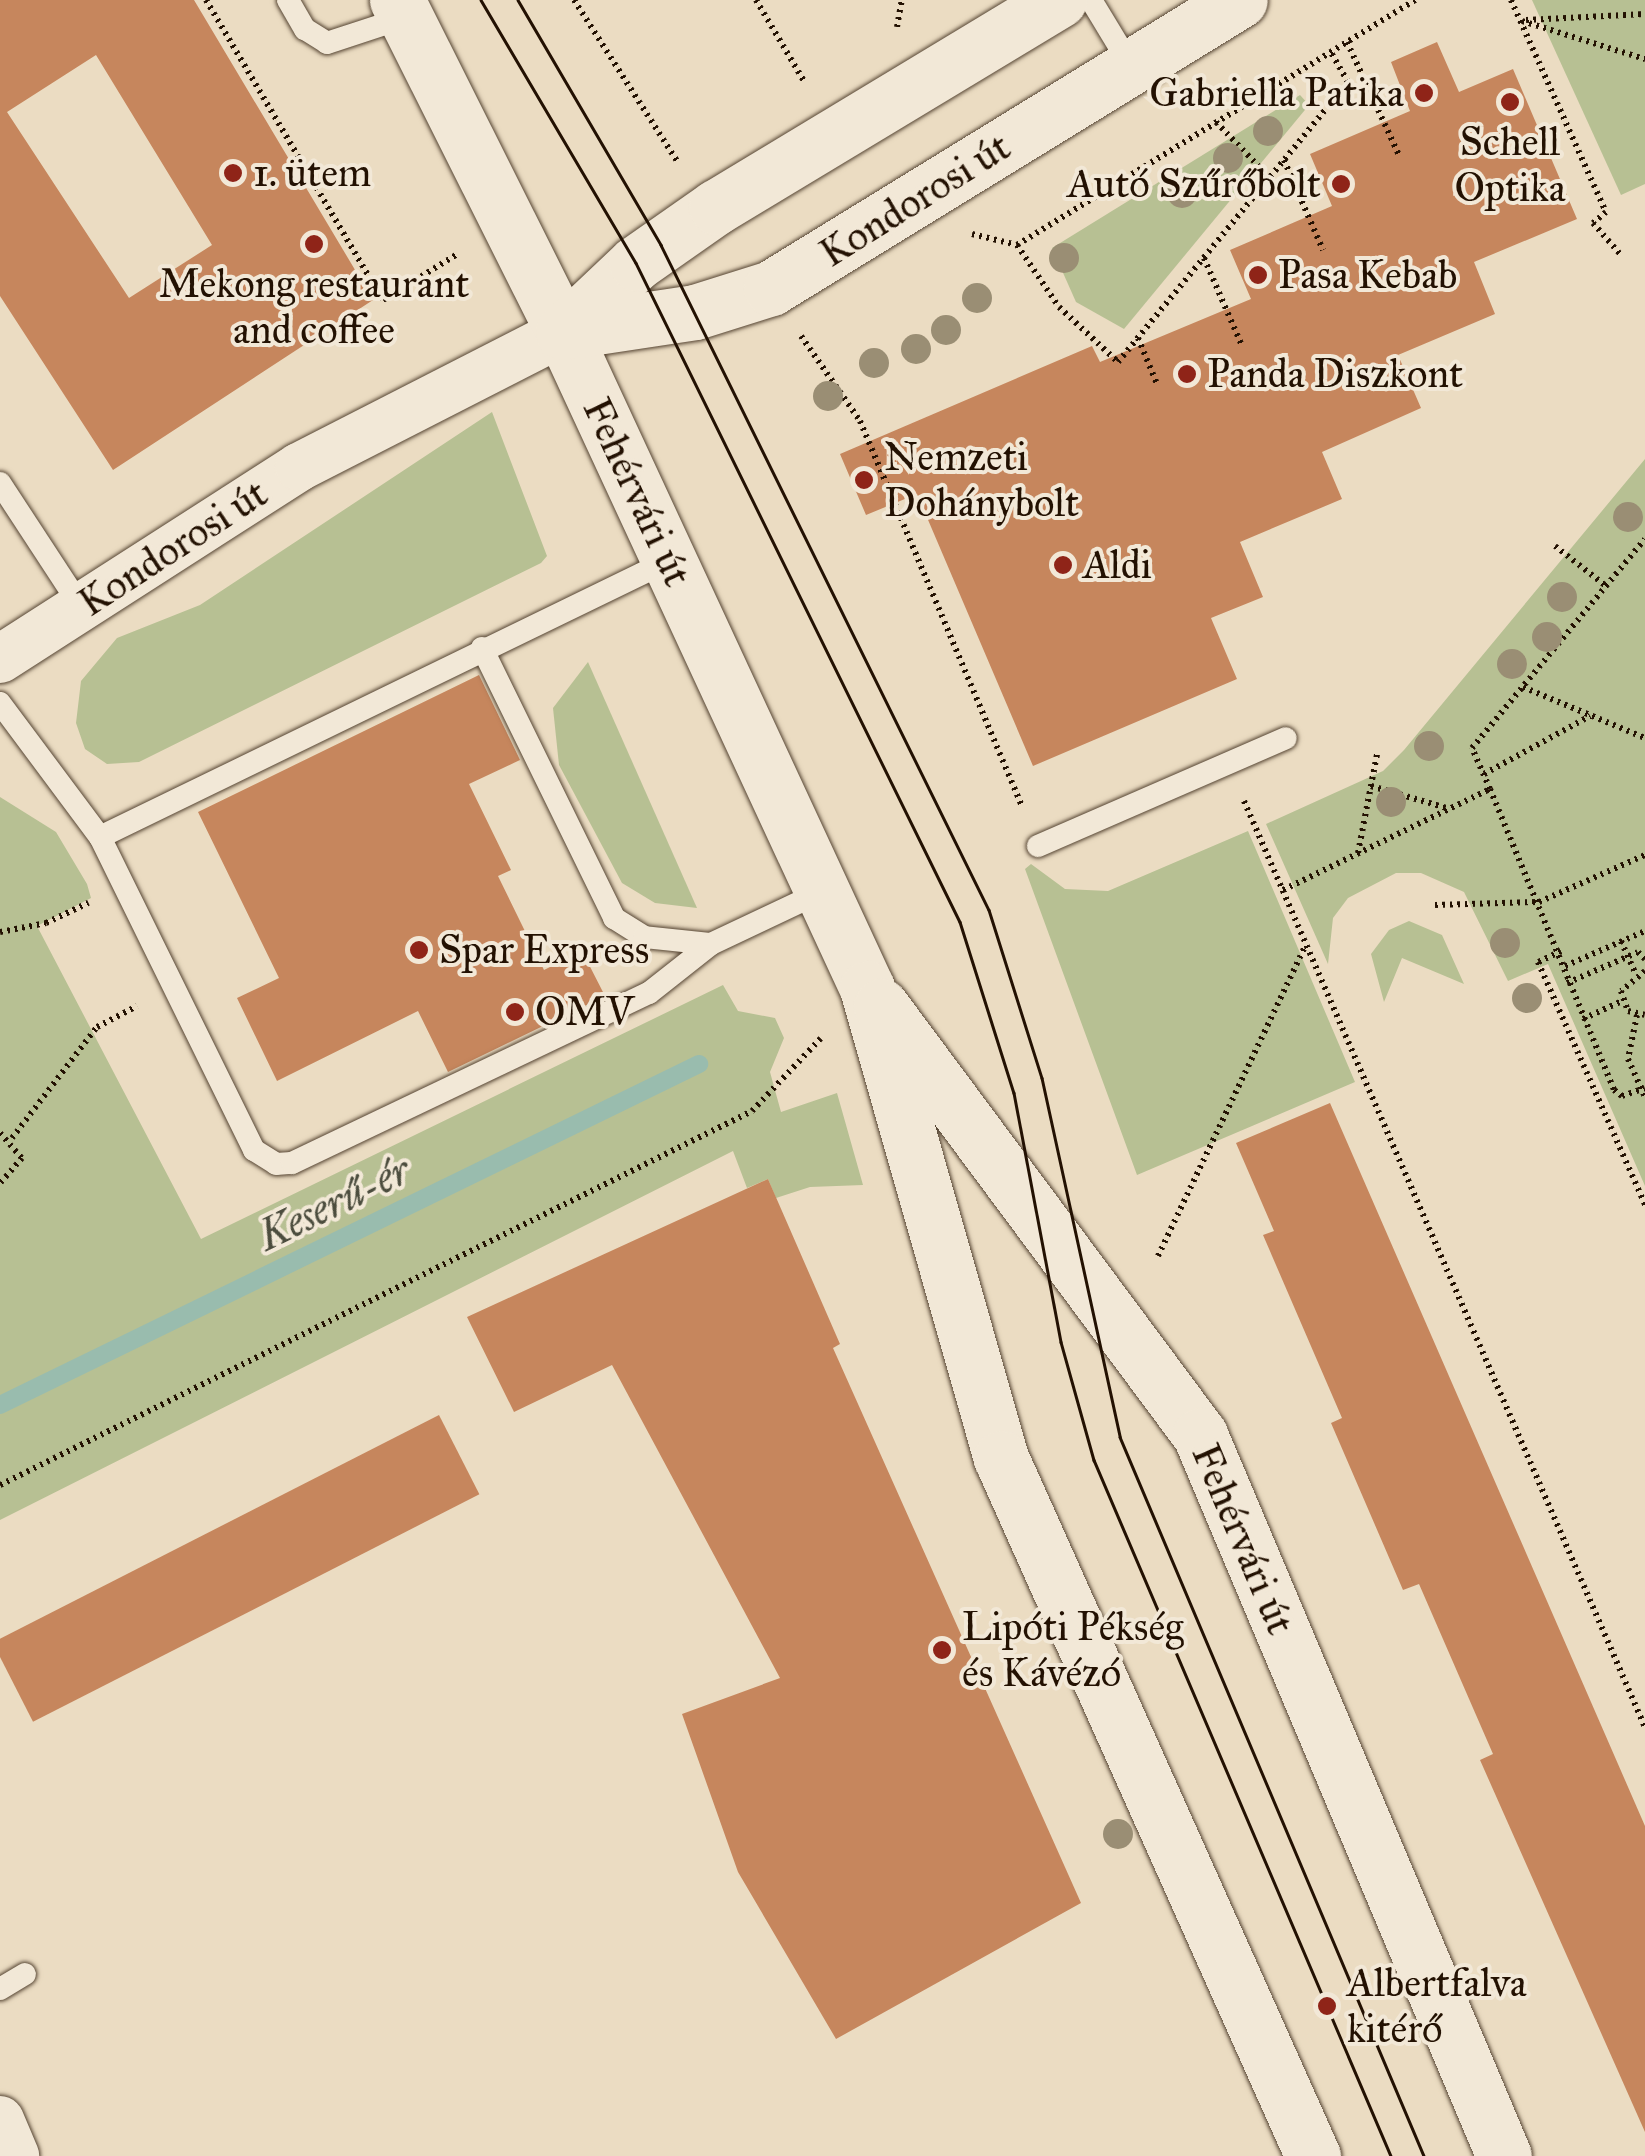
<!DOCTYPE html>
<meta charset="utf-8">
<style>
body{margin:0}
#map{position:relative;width:1645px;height:2156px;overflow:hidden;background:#ebdcc2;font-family:"IM FELL Great Primer",serif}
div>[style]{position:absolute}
.green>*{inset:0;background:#b7c093}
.stream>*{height:18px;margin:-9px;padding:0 9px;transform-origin:9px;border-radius:9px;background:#99bcae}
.building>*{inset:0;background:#c6865d;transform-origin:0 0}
.path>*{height:6px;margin-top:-3px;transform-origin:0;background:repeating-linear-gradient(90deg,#231102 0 2.5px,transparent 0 7.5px)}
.roads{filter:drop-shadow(0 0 2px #554432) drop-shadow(0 0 2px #554432)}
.service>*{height:22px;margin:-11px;padding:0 11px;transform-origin:11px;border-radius:11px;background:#f2e8d7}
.minor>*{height:48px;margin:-24px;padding:0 24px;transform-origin:24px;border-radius:24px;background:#f2e8d7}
.tertiary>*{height:55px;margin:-27.5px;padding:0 27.5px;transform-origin:27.5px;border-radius:27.5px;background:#f2e8d7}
.tram>*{height:2.5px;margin:-1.25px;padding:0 1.25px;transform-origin:1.25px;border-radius:1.25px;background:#231102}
.trees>*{width:30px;height:30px;margin:-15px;border-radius:50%;background:#9a8e74}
.dots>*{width:28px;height:28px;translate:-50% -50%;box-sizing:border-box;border:5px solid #f2e8d7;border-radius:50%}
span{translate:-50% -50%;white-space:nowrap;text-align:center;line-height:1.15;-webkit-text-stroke:8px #f2e8d7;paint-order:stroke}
.poi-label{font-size:40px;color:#231102}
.right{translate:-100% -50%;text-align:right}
.left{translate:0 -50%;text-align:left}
.street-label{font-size:40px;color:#231102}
.water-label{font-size:42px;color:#4c4d3e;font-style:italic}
</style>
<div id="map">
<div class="green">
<i style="clip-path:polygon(1532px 0,1645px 0,1645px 184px,1621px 195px)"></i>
<i style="clip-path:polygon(1300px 95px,1309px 105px,1124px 329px,1076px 302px,1052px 248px)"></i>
<i style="clip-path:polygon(492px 412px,547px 556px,541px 563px,139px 762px,107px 764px,85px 749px,76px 723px,81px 681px,117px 638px,200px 605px)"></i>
<i style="clip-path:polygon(1645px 459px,1645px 1186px,1548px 964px,1508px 981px,1464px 892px,1421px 873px,1396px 873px,1348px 898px,1333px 918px,1328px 964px,1266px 824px,1383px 771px,1404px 750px)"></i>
<i style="clip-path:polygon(588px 662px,697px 908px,655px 903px,622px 883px,559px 765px,553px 708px)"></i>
<i style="clip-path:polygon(0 797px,56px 832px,87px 884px,91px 898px,37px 926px,201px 1239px,723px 985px,738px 1011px,775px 1018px,784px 1038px,770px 1072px,781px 1112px,837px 1093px,863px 1185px,810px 1187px,776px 1198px,768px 1179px,747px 1188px,733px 1151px,0 1520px)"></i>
<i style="clip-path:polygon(1248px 831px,1355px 1082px,1137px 1175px,1025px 869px,1031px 864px,1065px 889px,1108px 891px)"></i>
<i style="clip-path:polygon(1409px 921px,1442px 935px,1464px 984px,1402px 958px,1384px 1002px,1371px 954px,1389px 930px)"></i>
</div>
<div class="stream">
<i style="left:0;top:1405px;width:778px;rotate:-26deg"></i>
</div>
<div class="building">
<i style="clip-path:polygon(evenodd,0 0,194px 0,373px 300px,113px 470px,0 296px,0 0,96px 55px,212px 245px,129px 298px,7px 112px,96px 55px)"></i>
<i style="clip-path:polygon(1437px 42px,1459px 92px,1513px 69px,1577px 219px,1474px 262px,1495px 314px,1398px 355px,1421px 408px,1322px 452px,1342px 499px,1240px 542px,1263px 597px,1211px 618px,1237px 679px,1033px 766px,917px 494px,866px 515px,840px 454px,1092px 346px,1100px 362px,1251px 299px,1230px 250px,1332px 206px,1310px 154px,1410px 111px,1391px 62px)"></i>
<i style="clip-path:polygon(479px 675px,520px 760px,469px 784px,511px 870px,498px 876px,544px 970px,582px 951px,605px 996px,448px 1072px,418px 1011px,277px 1081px,237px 998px,279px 978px,198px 812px)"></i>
<i style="clip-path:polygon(1330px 1103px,1645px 1826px,1645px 2132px,1480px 1760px,1493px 1754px,1419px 1584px,1403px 1590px,1331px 1423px,1342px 1418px,1263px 1235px,1274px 1231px,1236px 1143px)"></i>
<i style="clip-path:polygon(768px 1179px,840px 1344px,833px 1348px,1081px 1903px,836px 2039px,738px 1872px,682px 1714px,780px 1678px,612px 1365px,514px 1412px,467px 1317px)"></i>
<i style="left:439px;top:1415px;width:89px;height:501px;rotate:63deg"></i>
</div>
<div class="path">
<i style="left:206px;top:0;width:348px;rotate:59.5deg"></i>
<i style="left:383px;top:300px;width:89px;rotate:-31.7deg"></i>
<i style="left:574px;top:0;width:191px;rotate:57.4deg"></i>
<i style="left:756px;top:0;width:96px;rotate:59.4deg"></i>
<i style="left:1511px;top:0;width:232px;rotate:65.9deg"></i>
<i style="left:1606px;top:212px;width:17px;rotate:140deg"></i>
<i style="left:1593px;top:223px;width:41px;rotate:48.9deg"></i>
<i style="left:1526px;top:20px;width:119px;rotate:-2.9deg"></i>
<i style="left:1522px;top:21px;width:129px;rotate:17.2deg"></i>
<i style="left:897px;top:27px;width:27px;rotate:-80deg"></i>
<i style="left:1347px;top:42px;width:127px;rotate:65.3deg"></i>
<i style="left:1216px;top:122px;width:76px;rotate:46.1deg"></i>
<i style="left:1284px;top:160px;width:98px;rotate:66.6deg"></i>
<i style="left:972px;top:234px;width:46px;rotate:13.7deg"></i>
<i style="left:1017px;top:245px;width:75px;rotate:55.9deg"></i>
<i style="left:1059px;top:307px;width:81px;rotate:43deg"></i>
<i style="left:1118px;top:362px;width:362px;rotate:-50.6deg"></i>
<i style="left:1348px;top:82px;width:34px;rotate:-120deg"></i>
<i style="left:1017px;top:245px;width:468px;rotate:-31.6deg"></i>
<i style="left:1204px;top:258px;width:96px;rotate:66.6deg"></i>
<i style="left:801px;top:336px;width:103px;rotate:55.2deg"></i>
<i style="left:860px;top:421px;width:419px;rotate:67.2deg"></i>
<i style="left:1138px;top:338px;width:50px;rotate:67.6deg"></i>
<i style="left:1555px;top:546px;width:65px;rotate:38.1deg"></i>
<i style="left:1523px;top:687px;width:132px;rotate:22.7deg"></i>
<i style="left:1484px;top:774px;width:121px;rotate:-28.7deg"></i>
<i style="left:1371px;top:786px;width:82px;rotate:16.2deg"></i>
<i style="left:1490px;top:789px;width:326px;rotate:67.6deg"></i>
<i style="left:1614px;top:1090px;width:10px;rotate:37deg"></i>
<i style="left:1622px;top:1096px;width:24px;rotate:-19deg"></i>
<i style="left:1244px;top:801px;width:1009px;rotate:66.59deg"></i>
<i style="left:1358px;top:853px;width:101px;rotate:-79.1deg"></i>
<i style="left:1283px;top:890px;width:230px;rotate:-26deg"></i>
<i style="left:1490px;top:789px;width:45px;rotate:-113.7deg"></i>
<i style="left:1472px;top:748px;width:271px;rotate:-50.4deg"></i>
<i style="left:1435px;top:905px;width:104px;rotate:-1.7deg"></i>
<i style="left:1539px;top:902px;width:116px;rotate:-23.9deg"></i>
<i style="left:0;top:932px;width:47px;rotate:-11.1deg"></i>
<i style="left:46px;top:923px;width:47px;rotate:-25.5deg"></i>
<i style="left:1621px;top:941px;width:35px;rotate:66deg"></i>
<i style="left:1561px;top:951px;width:25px;rotate:154deg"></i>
<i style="left:1538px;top:962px;width:266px;rotate:66.2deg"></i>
<i style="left:1565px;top:966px;width:87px;rotate:-23.6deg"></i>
<i style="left:1645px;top:971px;width:31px;rotate:140deg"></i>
<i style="left:1621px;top:991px;width:21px;rotate:71deg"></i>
<i style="left:1628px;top:1011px;width:17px;rotate:13deg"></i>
<i style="left:1567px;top:983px;width:77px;rotate:-23.6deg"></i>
<i style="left:1638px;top:952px;width:10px;rotate:45deg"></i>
<i style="left:1637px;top:1015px;width:45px;rotate:101.6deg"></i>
<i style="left:1628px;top:1059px;width:42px;rotate:65.9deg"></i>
<i style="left:1583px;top:1019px;width:43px;rotate:-24.8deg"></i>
<i style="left:0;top:1133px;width:33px;rotate:49deg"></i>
<i style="left:22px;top:1158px;width:33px;rotate:131deg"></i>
<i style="left:12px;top:1138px;width:140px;rotate:-52.6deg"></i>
<i style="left:97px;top:1027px;width:45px;rotate:-27.7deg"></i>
<i style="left:1158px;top:1256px;width:344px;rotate:-64.6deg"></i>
<i style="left:0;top:1485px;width:840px;rotate:-26.44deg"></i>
<i style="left:752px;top:1111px;width:100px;rotate:-46.6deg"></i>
</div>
<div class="roads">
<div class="service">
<i style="left:288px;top:0;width:34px;rotate:60deg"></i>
<i style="left:305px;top:29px;width:26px;rotate:32deg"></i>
<i style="left:327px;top:43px;width:83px;rotate:-18.2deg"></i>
<i style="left:1091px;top:0;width:77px;rotate:58.8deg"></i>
<i style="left:0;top:483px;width:148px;rotate:56.8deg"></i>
<i style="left:482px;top:648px;width:301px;rotate:63.9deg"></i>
<i style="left:614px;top:918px;width:36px;rotate:32deg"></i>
<i style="left:644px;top:937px;width:67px;rotate:6deg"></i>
<i style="left:0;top:703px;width:167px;rotate:53.3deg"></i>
<i style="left:100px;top:837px;width:632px;rotate:-25.92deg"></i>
<i style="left:100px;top:837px;width:349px;rotate:63.8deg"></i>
<i style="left:254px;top:1150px;width:26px;rotate:32deg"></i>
<i style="left:276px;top:1164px;width:16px;rotate:-4deg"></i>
<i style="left:292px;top:1163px;width:395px;rotate:-25.5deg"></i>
<i style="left:649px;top:993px;width:79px;rotate:-38.3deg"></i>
<i style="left:711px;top:944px;width:122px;rotate:-25.3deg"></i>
<i style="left:1038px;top:846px;width:270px;rotate:-23.5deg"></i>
<i style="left:0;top:1989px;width:29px;rotate:-31deg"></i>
</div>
<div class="minor">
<i style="left:0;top:659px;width:355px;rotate:-32.7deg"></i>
<i style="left:299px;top:467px;width:297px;rotate:-27.1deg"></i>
<i style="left:0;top:2120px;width:39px;rotate:67deg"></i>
</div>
<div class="tertiary">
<i style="left:397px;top:0;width:371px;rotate:63.4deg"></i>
<i style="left:563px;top:332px;width:723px;rotate:65.14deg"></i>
<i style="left:867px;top:988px;width:489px;rotate:74.1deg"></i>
<i style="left:1001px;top:1458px;width:765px;rotate:65.92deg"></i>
<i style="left:563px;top:332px;width:134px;rotate:-8.6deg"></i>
<i style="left:695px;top:312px;width:80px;rotate:-17.5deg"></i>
<i style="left:771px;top:288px;width:550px;rotate:-31.55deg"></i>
<i style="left:563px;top:332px;width:100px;rotate:-43.4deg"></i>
<i style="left:636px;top:263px;width:98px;rotate:-35deg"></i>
<i style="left:716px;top:207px;width:401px;rotate:-31.1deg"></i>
<i style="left:881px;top:1006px;width:535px;rotate:53.37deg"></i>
<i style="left:1200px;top:1435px;width:782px;rotate:67.14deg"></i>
</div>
</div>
<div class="tram">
<i style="left:481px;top:0;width:305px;rotate:59.5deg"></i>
<i style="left:636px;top:263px;width:734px;rotate:63.82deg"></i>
<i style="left:960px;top:922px;width:179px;rotate:72.5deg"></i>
<i style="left:1014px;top:1093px;width:253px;rotate:79.3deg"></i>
<i style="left:1061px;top:1342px;width:123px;rotate:74.4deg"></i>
<i style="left:1094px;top:1460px;width:757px;rotate:66.89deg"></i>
<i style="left:518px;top:0;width:284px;rotate:59.7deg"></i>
<i style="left:661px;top:245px;width:741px;rotate:63.75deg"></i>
<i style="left:989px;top:910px;width:176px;rotate:72.5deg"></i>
<i style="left:1042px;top:1078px;width:367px;rotate:77.7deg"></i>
<i style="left:1120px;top:1437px;width:781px;rotate:67.08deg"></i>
</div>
<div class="trees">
<i style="left:1268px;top:131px"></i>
<i style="left:1228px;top:158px"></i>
<i style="left:1182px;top:193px"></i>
<i style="left:1064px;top:258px"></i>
<i style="left:977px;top:298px"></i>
<i style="left:946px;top:330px"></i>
<i style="left:916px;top:349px"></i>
<i style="left:874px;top:363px"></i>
<i style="left:828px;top:396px"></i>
<i style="left:1628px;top:517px"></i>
<i style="left:1562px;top:597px"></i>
<i style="left:1547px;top:637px"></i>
<i style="left:1512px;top:664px"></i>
<i style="left:1429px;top:746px"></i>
<i style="left:1391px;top:802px"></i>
<i style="left:1505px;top:943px"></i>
<i style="left:1527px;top:998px"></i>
<i style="left:1118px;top:1834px"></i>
</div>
<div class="dots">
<i style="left:1424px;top:93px;background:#8f2418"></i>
<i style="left:1510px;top:102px;background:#8f2418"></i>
<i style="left:233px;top:173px;background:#8f2418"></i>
<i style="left:1341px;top:184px;background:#8f2418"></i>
<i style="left:314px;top:244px;background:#8f2418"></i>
<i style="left:1258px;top:275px;background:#8f2418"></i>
<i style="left:1187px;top:374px;background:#8f2418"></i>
<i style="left:864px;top:480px;background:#8f2418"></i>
<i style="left:1063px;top:565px;background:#8f2418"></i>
<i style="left:419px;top:950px;background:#8f2418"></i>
<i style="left:515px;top:1012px;background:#8f2418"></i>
<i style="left:942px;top:1650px;background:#8f2418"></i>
<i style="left:1327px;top:2006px;background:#8f2418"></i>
</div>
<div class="poi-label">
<span class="right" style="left:1404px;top:93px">Gabriella Patika</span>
<span style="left:1510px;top:165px">Schell<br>Optika</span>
<span class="left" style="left:253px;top:173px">1. ütem</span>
<span class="right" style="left:1321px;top:184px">Autó Szűrőbolt</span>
<span class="left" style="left:1278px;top:275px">Pasa Kebab</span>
<span style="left:314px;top:307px">Mekong restaurant<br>and coffee</span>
<span class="left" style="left:1207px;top:374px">Panda Diszkont</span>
<span class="left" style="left:884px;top:480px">Nemzeti<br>Dohánybolt</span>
<span class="left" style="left:1083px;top:565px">Aldi</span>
<span class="left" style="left:439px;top:950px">Spar Express</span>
<span class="left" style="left:535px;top:1012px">OMV</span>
<span class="left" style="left:962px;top:1650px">Lipóti Pékség<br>és Kávézó</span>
<span class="left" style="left:1347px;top:2006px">Albertfalva<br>kitérő</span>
</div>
<div class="street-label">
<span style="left:915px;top:200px;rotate:-32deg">Kondorosi út</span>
<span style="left:637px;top:492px;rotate:65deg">Fehérvári út</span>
<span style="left:173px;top:548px;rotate:-33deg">Kondorosi út</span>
<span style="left:1243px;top:1539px;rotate:67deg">Fehérvári út</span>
</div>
<div class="water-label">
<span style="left:334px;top:1203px;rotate:-26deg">Keserű-ér</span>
</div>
</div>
